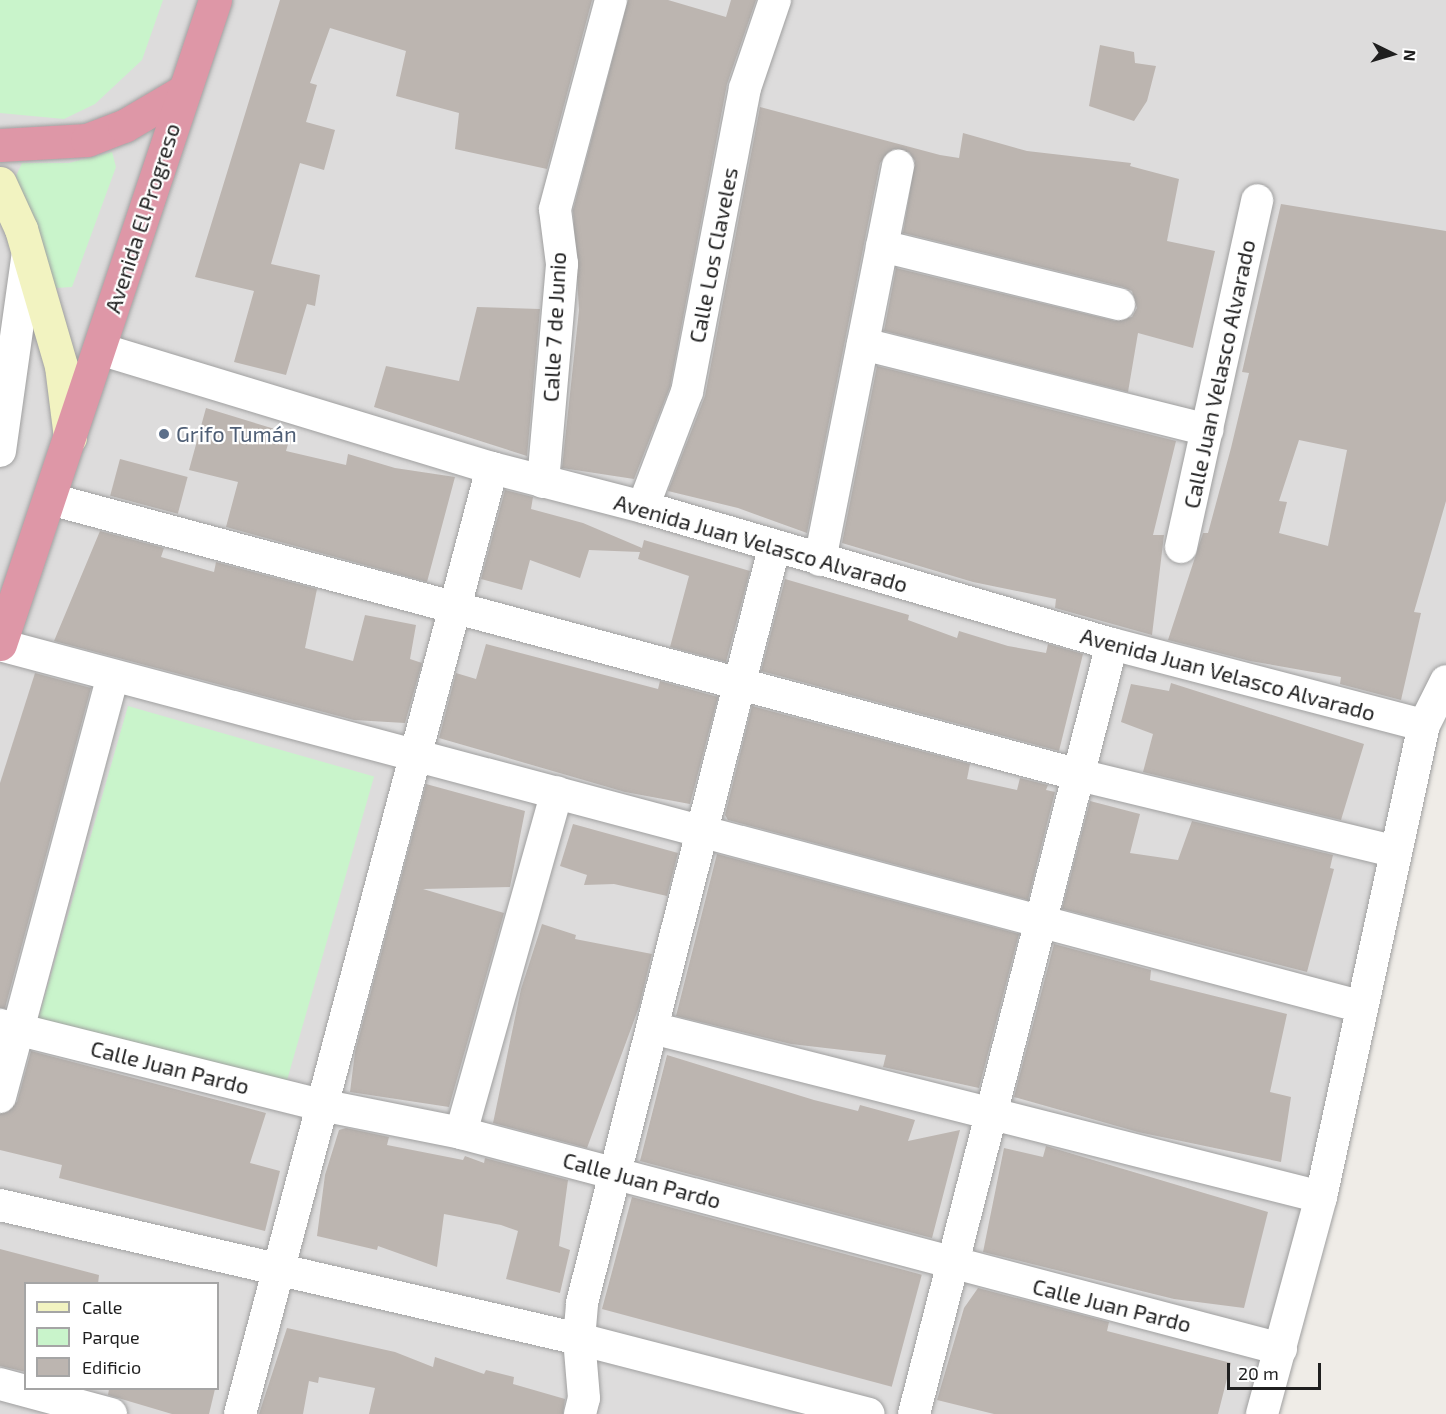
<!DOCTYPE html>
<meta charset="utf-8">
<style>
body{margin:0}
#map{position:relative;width:1446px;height:1414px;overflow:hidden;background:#efece7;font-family:"Exo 2",sans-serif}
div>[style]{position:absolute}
.residential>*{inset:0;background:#dddcdc}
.park>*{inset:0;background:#c9f4cb;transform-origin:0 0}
.building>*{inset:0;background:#bcb5b0;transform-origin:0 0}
.roads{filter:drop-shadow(0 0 2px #a0a0a0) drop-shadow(0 0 2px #a0a0a0)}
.street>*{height:32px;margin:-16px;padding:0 16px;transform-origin:16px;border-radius:16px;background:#fff}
.secondary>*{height:33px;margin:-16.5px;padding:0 16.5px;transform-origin:16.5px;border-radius:16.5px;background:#f2f3c1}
.highway>*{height:33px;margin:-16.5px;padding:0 16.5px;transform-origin:16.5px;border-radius:16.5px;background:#de97a7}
.dots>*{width:16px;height:16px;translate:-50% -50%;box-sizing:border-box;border:3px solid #fff;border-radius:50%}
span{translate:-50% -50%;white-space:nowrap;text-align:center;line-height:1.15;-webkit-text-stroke:4.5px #fff;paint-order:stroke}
.street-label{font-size:22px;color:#1f1f1f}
.service-label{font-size:22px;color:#4e5e75}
.left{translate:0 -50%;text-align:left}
.legend{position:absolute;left:24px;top:1282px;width:195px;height:108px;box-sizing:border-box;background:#fff;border:2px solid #a5a5a5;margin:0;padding:8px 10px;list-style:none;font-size:18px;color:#1f1f1f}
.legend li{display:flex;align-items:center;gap:12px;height:30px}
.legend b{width:30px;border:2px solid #a5a5a5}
.north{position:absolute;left:1362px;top:24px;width:60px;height:60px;-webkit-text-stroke:4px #fff;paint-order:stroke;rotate:95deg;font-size:16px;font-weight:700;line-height:24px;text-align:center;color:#1f1f1f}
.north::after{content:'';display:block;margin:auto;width:21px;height:27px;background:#1f1f1f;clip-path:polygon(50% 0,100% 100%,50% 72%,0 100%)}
.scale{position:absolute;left:1227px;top:1363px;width:94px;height:27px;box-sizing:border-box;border:3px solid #1f1f1f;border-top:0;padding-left:8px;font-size:18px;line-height:21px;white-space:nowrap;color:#1f1f1f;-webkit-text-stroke:4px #fff;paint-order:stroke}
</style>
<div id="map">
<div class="residential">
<i style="clip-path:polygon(evenodd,0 0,1446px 0,1446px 709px,1276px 1414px,0 1414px,0 0,26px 1284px,218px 1284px,218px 1388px,26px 1388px,26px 1284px)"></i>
</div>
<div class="park">
<i style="clip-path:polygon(0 0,163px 0,142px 60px,95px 104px,64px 119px,0 113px)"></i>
<i style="clip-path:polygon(112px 152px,116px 167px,72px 287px,55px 288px,16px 176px,22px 163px,69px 163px)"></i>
<i style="left:128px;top:706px;width:256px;height:325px;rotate:16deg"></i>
</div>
<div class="building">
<i style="clip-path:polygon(280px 0,592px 0,547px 169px,455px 149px,459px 113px,396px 96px,406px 51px,330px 28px,310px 83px,317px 85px,306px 122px,335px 130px,324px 170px,300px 163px,271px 264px,320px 275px,315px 306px,307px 304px,286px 375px,234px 362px,254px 291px,195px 277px)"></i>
<i style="clip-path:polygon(628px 0,668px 0,726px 17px,731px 0,756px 0,727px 84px,670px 387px,634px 479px,562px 468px,579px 310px,573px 210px)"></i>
<i style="clip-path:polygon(1100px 45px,1134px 52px,1135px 63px,1156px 66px,1147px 101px,1134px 121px,1089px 106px)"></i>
<i style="clip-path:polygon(760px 107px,940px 155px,959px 158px,963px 133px,1027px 151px,1131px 163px,1130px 166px,1179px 179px,1167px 241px,1215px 251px,1193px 348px,1138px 333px,1128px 392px,884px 331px,896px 268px,1115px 321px,1132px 317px,1137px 308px,1132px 291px,1123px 287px,903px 233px,915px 161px,909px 152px,893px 149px,880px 163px,807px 533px,738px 508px,668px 491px,705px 396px)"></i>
<i style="clip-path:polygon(evenodd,1281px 204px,1446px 231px,1446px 501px,1414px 612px,1421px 613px,1401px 700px,1340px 684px,1341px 677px,1250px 661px,1168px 640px,1203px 533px,1208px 533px,1231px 448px,1249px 373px,1242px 372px,1281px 204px,1299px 440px,1347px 450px,1328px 546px,1279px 533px,1287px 502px,1279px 501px,1299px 440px)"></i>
<i style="clip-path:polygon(477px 307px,540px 309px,527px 456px,374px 407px,386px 366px,459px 381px)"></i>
<i style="clip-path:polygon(877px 366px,1176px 441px,1153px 535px,1164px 535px,1152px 635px,1055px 608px,1056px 599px,973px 582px,842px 543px)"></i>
<i style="clip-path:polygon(206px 408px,291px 434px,286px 451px,346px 465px,348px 454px,395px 468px,455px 477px,427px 582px,226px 527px,238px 482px,189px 470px)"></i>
<i style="left:120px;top:459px;width:70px;height:38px;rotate:15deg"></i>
<i style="clip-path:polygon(505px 490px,533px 497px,531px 509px,583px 523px,642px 548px,644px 540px,750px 571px,726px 662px,670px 647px,689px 576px,638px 559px,640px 552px,589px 550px,580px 578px,530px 560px,522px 590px,481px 579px)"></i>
<i style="clip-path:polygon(100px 531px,164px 548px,161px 557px,214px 572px,216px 562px,317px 589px,305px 648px,353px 661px,365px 615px,416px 625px,410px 659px,422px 663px,405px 723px,354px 720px,54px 641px)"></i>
<i style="clip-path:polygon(785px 579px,909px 615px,908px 620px,957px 638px,959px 631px,1008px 646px,1046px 653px,1048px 644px,1083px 654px,1059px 751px,761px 671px)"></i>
<i style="clip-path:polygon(486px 644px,658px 689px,660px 681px,718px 697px,690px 804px,625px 792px,439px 738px,456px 673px,476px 679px)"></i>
<i style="clip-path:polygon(35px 673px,91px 688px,5px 1008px,0 1008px,0 783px)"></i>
<i style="clip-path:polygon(1171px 683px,1364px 744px,1341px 820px,1143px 772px,1153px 734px,1121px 722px,1131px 684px,1169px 691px)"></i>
<i style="clip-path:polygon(752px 706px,970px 764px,967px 779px,1017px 790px,1020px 778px,1048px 785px,1046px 790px,1055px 792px,1028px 900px,728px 820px,725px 815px)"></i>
<i style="clip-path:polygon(426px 784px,525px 811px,510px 887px,423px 889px,504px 913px,449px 1107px,350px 1092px,355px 1052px)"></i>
<i style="clip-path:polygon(1090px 801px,1140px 814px,1130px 853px,1178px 860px,1192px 821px,1333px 855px,1330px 868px,1334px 869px,1307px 972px,1062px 909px)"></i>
<i style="clip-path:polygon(573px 824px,678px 853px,667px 896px,614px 884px,584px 885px,587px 875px,560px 866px)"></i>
<i style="clip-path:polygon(717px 854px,1019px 934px,979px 1088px,883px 1067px,886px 1055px,791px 1044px,676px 1016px)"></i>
<i style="clip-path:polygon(542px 924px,576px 935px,575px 939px,652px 954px,639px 1007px,587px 1148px,493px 1123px,521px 989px)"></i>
<i style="clip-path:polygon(1054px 944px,1151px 970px,1150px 980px,1287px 1014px,1270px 1092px,1291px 1097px,1281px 1162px,1138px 1132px,1014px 1097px)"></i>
<i style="clip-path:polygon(31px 1051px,266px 1113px,250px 1163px,280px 1171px,265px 1231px,59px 1178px,62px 1165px,0 1150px,0 1114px,17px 1102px)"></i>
<i style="clip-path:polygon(667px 1055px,814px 1100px,858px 1111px,860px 1105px,915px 1120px,908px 1141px,960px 1130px,932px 1238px,640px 1161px)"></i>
<i style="clip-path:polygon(346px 1128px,389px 1137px,387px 1145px,463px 1160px,465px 1156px,484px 1163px,485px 1158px,568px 1180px,559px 1246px,570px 1250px,560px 1293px,506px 1279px,518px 1231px,501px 1225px,444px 1214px,437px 1267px,378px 1246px,377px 1250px,317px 1236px,325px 1175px,339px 1130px)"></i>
<i style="clip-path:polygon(1046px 1146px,1268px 1212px,1244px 1308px,1174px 1299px,983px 1252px,1004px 1148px,1043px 1157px)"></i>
<i style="left:632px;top:1197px;width:300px;height:116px;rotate:15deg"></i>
<i style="clip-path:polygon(0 1249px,99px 1275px,98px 1284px,26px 1284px,26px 1372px,0 1366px)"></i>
<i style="clip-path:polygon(978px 1288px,1109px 1322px,1107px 1331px,1231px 1363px,1218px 1414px,994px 1414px,937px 1400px,964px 1308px)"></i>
<i style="clip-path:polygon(287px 1328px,395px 1352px,433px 1367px,435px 1357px,484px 1374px,486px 1370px,514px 1377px,513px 1384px,565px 1399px,563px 1414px,369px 1414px,375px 1388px,319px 1377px,318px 1383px,309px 1381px,303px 1414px,259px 1414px)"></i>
<i style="clip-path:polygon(109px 1389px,215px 1389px,209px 1414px,172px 1414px,108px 1395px)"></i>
</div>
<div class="roads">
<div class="street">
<i style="left:882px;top:246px;width:244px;rotate:13.8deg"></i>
<i style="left:863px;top:344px;width:355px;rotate:14deg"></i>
<i style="left:100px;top:349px;width:410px;rotate:16.9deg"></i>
<i style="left:492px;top:468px;width:156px;rotate:14.5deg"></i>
<i style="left:643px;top:507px;width:489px;rotate:16.3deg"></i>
<i style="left:1112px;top:644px;width:322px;rotate:14.6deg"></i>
<i style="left:0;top:451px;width:200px;rotate:-82deg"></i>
<i style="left:543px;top:482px;width:219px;rotate:-85deg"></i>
<i style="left:562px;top:264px;width:55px;rotate:-97.3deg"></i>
<i style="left:555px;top:209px;width:216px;rotate:-75deg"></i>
<i style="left:50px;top:499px;width:1065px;rotate:15.01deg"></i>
<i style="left:1079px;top:775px;width:324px;rotate:13.6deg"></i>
<i style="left:643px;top:507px;width:123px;rotate:-69.1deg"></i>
<i style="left:687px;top:392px;width:309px;rotate:-79.2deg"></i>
<i style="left:745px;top:88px;width:93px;rotate:-71.2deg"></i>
<i style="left:1181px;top:547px;width:355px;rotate:-77.6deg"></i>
<i style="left:820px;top:560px;width:402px;rotate:-78.8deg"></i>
<i style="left:0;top:645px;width:1409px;rotate:14.88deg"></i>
<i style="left:0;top:1025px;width:331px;rotate:14deg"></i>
<i style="left:321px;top:1105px;width:143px;rotate:11.3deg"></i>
<i style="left:461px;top:1133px;width:848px;rotate:14.76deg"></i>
<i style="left:652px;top:1028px;width:690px;rotate:14.18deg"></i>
<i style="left:0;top:1097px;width:436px;rotate:-75deg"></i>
<i style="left:461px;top:1133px;width:354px;rotate:-74.3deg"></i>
<i style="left:0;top:1205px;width:594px;rotate:13.03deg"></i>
<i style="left:579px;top:1339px;width:299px;rotate:14.5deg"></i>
<i style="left:0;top:1384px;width:115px;rotate:15.1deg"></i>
<i style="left:240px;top:1414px;width:979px;rotate:-75.08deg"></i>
<i style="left:580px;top:1414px;width:16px;rotate:-76deg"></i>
<i style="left:584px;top:1398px;width:59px;rotate:-94.8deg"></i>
<i style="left:579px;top:1339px;width:36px;rotate:-85deg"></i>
<i style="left:582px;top:1303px;width:779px;rotate:-75.73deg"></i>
<i style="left:914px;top:1414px;width:795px;rotate:-75.58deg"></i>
<i style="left:1262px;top:1414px;width:225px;rotate:-74.8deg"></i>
<i style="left:1321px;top:1197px;width:483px;rotate:-77.7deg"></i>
<i style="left:1424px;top:725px;width:49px;rotate:-63.4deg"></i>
</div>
<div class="secondary">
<i style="left:0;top:183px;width:51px;rotate:65.5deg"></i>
<i style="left:21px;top:229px;width:143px;rotate:73.7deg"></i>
<i style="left:61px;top:366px;width:72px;rotate:82.8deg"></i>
</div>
<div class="highway">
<i style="left:0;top:145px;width:87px;rotate:-3.3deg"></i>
<i style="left:87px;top:140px;width:40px;rotate:-21deg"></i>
<i style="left:124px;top:126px;width:67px;rotate:-30.4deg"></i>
<i style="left:0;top:644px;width:679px;rotate:-71.54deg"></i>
</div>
</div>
<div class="dots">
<i style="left:164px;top:434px;background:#5c6f8a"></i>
</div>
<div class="street-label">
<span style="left:142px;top:218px;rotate:-72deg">Avenida El Progreso</span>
<span style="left:713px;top:255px;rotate:-79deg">Calle Los Claveles</span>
<span style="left:554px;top:327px;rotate:-87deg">Calle 7 de Junio</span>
<span style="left:1219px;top:374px;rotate:-78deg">Calle Juan Velasco Alvarado</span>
<span style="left:761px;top:543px;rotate:16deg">Avenida Juan Velasco Alvarado</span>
<span style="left:1228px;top:674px;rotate:15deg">Avenida Juan Velasco Alvarado</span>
<span style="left:170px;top:1067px;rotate:14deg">Calle Juan Pardo</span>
<span style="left:642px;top:1180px;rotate:15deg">Calle Juan Pardo</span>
<span style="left:1112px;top:1305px;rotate:14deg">Calle Juan Pardo</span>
</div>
<div class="service-label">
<span class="left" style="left:176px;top:434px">Grifo Tumán</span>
</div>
<ul class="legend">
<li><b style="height:8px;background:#f2f3c1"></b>Calle</li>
<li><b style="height:16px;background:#c9f4cb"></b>Parque</li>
<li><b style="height:16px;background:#bcb5b0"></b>Edificio</li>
</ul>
<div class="north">N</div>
<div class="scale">20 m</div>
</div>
